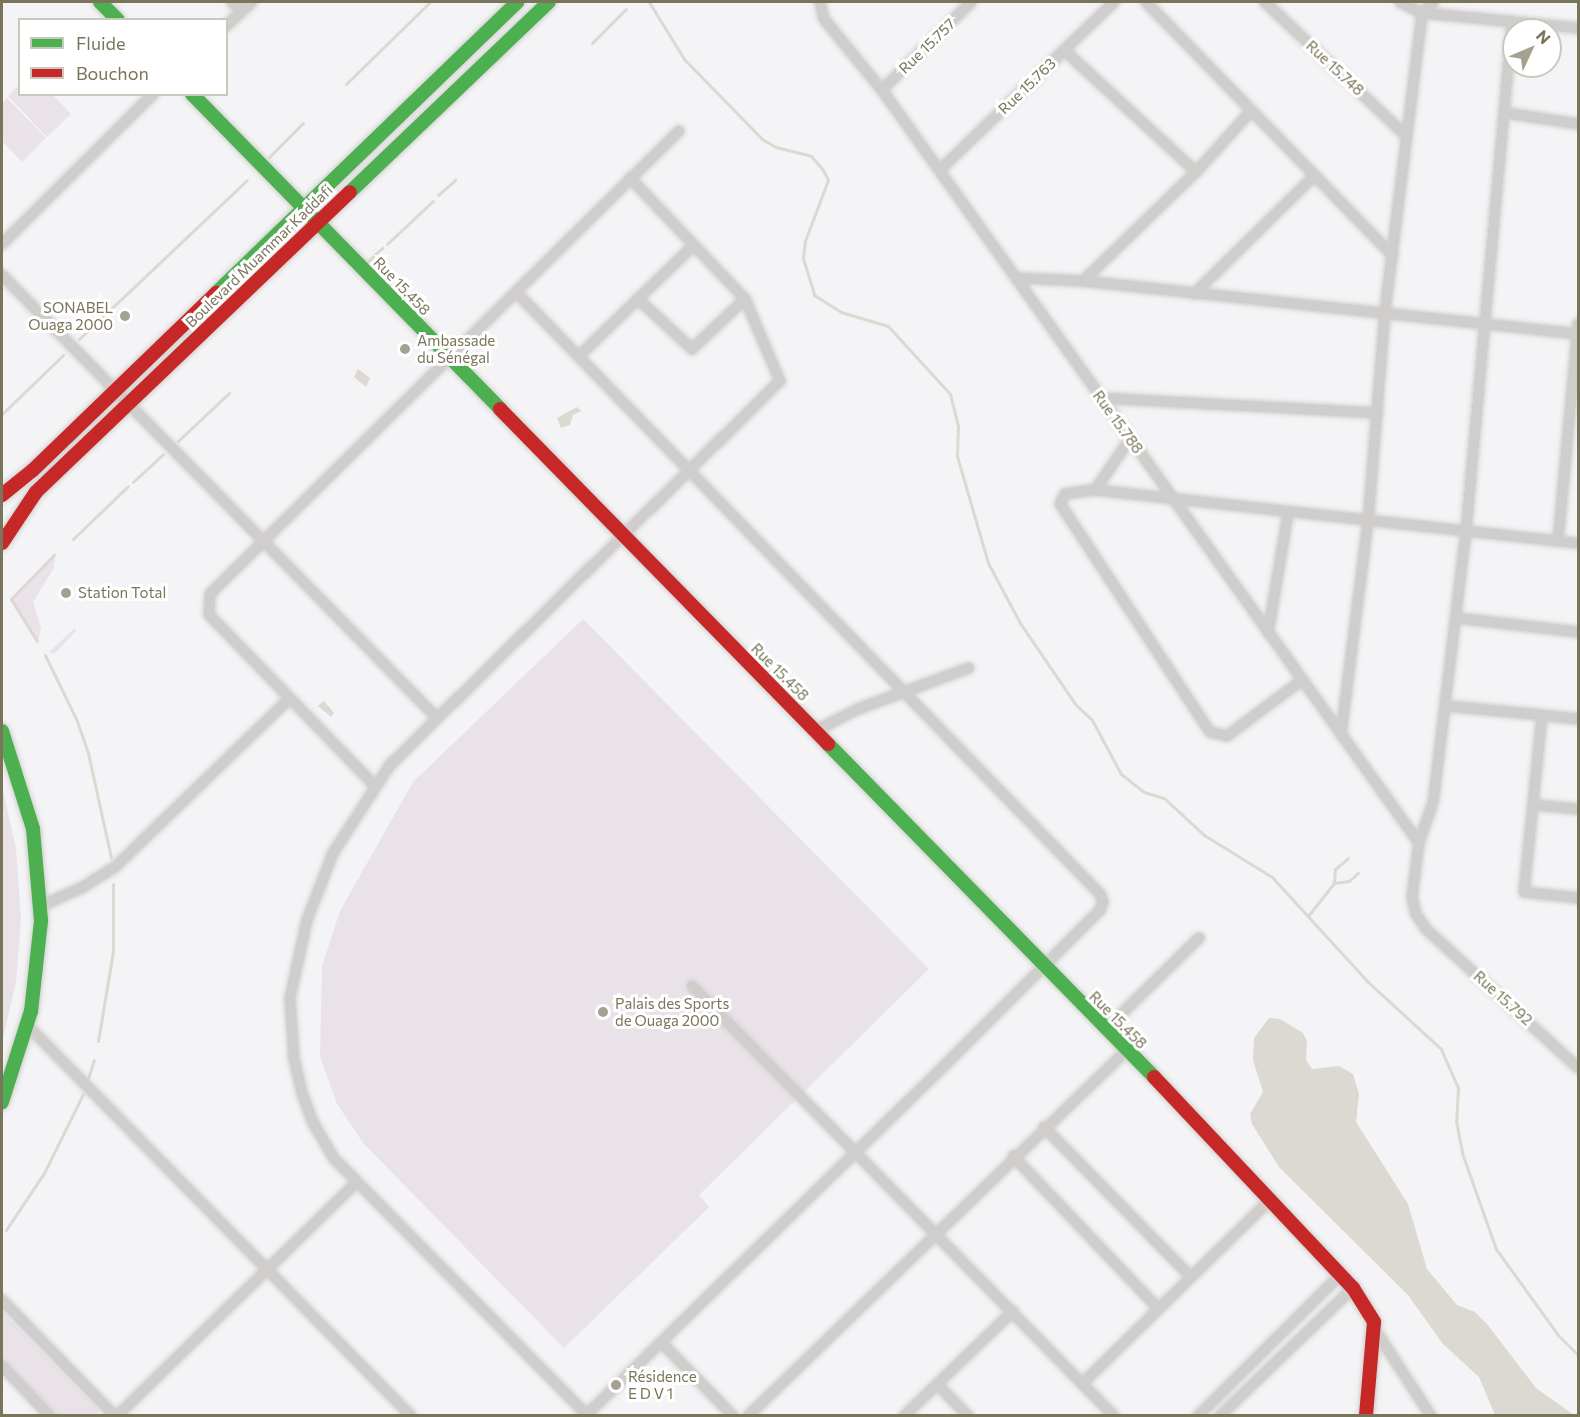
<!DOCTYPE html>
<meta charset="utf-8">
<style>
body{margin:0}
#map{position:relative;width:1580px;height:1417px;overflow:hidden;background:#f4f3f5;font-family:Commissioner,sans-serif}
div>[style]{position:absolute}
.green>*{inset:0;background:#e9e3e9}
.water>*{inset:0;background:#dcd8d2}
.stream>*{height:3px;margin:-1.5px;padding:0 1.5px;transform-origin:1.5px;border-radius:1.5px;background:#dcd8d2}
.roads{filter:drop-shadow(0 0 2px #d1d0ce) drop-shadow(0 0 2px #d1d0ce)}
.street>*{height:10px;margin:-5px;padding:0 5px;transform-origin:5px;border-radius:5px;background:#cfcecd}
.fast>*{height:14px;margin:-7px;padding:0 7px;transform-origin:7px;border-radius:7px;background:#4caf50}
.jam>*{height:14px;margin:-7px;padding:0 7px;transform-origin:7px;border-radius:7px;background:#c62828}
.dots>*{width:16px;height:16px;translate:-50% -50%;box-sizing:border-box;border:3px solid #fff;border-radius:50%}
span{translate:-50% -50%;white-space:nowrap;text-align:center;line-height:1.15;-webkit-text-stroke:6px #fff;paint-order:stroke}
.street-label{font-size:15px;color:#7a755a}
.poi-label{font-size:15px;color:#7a755a}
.right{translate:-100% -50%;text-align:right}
.left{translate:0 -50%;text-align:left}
.frame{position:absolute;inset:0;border:3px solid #7a755a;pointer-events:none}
.legend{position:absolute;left:18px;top:18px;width:210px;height:78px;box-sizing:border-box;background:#fff;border:2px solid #cac8bd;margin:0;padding:8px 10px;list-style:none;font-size:18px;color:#7a755a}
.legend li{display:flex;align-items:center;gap:12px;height:30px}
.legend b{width:30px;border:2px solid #cac8bd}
.north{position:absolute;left:1502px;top:18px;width:60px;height:60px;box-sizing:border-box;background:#fff;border:2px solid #cac8bd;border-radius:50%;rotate:46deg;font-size:16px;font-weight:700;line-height:24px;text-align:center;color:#7a755a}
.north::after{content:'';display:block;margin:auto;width:21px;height:27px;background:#a5a190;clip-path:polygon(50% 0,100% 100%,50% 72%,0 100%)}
</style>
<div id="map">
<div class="green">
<i style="clip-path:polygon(19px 85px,20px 94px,53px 95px,71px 114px,47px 137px,8px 96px)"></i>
<i style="clip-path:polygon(7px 98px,46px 138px,22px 162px,2px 141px,2px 103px)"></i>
<i style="clip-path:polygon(55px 555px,54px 568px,33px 602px,41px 628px,38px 642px,12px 599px)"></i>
<i style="clip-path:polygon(583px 619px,929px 969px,699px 1195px,709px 1207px,564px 1348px,364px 1144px,337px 1104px,320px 1056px,322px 966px,340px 911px,413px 782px)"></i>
<i style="clip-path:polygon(74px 629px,77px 630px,54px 654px,49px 652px)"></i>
<i style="clip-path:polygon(2px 786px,16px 849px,21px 919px,16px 982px,2px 1043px)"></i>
<i style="clip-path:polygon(2px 1311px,100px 1411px,95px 1415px,57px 1415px,2px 1360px)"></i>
</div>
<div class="water">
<i style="clip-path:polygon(358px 369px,370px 378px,366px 387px,354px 377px)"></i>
<i style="clip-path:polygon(577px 407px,581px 411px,573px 415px,570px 425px,561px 428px,557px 418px)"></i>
<i style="clip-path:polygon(324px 701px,334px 713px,331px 717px,318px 706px)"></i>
<i style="clip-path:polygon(1269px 1018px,1280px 1019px,1303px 1033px,1307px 1041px,1306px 1060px,1312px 1069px,1339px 1066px,1353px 1074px,1359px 1094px,1356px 1122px,1408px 1204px,1427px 1269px,1457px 1305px,1475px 1312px,1487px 1324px,1536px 1388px,1574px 1415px,1495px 1415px,1479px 1377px,1443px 1344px,1408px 1295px,1279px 1167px,1252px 1124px,1250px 1114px,1263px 1092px,1253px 1060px,1254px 1038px)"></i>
</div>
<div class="stream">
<i style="left:649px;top:2px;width:67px;rotate:58.4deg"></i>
<i style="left:684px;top:59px;width:112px;rotate:45.7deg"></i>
<i style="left:762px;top:139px;width:16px;rotate:30deg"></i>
<i style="left:776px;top:147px;width:36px;rotate:14deg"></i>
<i style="left:811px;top:156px;width:18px;rotate:49deg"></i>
<i style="left:823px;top:170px;width:11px;rotate:63deg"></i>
<i style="left:828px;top:180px;width:65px;rotate:110.7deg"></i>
<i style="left:805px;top:241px;width:17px;rotate:97deg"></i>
<i style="left:803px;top:258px;width:39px;rotate:73deg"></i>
<i style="left:814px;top:295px;width:32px;rotate:32deg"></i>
<i style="left:841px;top:312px;width:49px;rotate:16.6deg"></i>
<i style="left:888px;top:326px;width:92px;rotate:47.6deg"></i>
<i style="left:950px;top:394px;width:33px;rotate:76deg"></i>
<i style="left:958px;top:426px;width:30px;rotate:92deg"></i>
<i style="left:957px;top:456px;width:111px;rotate:73.8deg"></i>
<i style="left:988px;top:563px;width:68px;rotate:61.9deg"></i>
<i style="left:1020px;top:623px;width:99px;rotate:55.7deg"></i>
<i style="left:1076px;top:705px;width:22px;rotate:43deg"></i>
<i style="left:1092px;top:720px;width:61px;rotate:61.8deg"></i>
<i style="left:1121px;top:774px;width:29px;rotate:38deg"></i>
<i style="left:1144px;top:792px;width:21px;rotate:17deg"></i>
<i style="left:1164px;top:798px;width:54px;rotate:42.8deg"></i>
<i style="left:1204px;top:835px;width:80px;rotate:31.7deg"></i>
<i style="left:1272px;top:877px;width:142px;rotate:47.6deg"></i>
<i style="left:1368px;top:982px;width:99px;rotate:42.5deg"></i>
<i style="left:1441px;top:1049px;width:43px;rotate:66.4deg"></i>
<i style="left:1458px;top:1088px;width:33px;rotate:93deg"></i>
<i style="left:1456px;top:1121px;width:33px;rotate:79deg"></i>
<i style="left:1462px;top:1153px;width:102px;rotate:70.5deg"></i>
<i style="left:1496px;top:1249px;width:106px;rotate:54.2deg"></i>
<i style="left:1558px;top:1335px;width:28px;rotate:45deg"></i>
<i style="left:592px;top:43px;width:48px;rotate:-45deg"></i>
<i style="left:346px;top:84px;width:117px;rotate:-44.3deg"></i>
<i style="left:269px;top:157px;width:48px;rotate:-45deg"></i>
<i style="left:438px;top:195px;width:23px;rotate:-41deg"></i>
<i style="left:387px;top:244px;width:63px;rotate:-43.1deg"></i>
<i style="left:367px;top:262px;width:21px;rotate:-43deg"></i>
<i style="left:79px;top:339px;width:231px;rotate:-43.4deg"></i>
<i style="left:2px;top:414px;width:85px;rotate:-44deg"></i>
<i style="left:178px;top:441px;width:70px;rotate:-43.3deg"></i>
<i style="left:133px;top:482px;width:41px;rotate:-43deg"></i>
<i style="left:73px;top:539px;width:76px;rotate:-43.9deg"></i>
<i style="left:37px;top:641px;width:49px;rotate:-121.8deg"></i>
<i style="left:11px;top:599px;width:62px;rotate:-45.7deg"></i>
<i style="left:45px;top:655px;width:73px;rotate:64.1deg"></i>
<i style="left:77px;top:721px;width:34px;rotate:71deg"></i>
<i style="left:88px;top:753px;width:107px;rotate:77.6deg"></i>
<i style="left:1334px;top:883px;width:15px;rotate:-8deg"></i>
<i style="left:1349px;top:881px;width:12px;rotate:-42deg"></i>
<i style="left:1308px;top:916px;width:42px;rotate:-51.8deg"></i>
<i style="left:1334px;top:883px;width:14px;rotate:-86deg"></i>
<i style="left:1335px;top:869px;width:17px;rotate:-40deg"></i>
<i style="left:98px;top:1041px;width:91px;rotate:-80.5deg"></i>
<i style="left:113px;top:951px;width:67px;rotate:-90deg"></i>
<i style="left:88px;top:1078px;width:19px;rotate:-72deg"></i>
<i style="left:6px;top:1230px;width:69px;rotate:-56.3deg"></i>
<i style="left:44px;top:1173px;width:88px;rotate:-63.7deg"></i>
</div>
<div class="roads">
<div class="street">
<i style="left:232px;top:2px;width:13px;rotate:42deg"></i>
<i style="left:820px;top:2px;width:17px;rotate:77deg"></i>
<i style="left:824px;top:19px;width:92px;rotate:50.8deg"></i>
<i style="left:882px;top:90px;width:925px;rotate:54.51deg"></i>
<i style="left:1146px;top:2px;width:354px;rotate:45.8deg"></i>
<i style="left:1265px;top:2px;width:193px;rotate:43.5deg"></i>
<i style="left:1400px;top:2px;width:25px;rotate:27deg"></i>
<i style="left:1422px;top:13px;width:157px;rotate:5.5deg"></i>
<i style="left:1422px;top:13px;width:16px;rotate:-45deg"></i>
<i style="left:1512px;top:24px;width:509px;rotate:95.18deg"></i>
<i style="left:1466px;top:531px;width:273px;rotate:96.9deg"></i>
<i style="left:1433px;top:802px;width:43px;rotate:108.9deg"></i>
<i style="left:1419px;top:843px;width:54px;rotate:97.4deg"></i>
<i style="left:1412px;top:897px;width:17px;rotate:77deg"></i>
<i style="left:1416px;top:914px;width:18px;rotate:56deg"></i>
<i style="left:1426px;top:929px;width:206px;rotate:42.4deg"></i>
<i style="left:226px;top:26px;width:35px;rotate:-43deg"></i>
<i style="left:1064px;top:50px;width:180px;rotate:42.7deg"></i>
<i style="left:882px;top:90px;width:125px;rotate:-44.7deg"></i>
<i style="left:1506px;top:113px;width:73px;rotate:8.7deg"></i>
<i style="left:940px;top:170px;width:242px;rotate:-44deg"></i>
<i style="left:2px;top:244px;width:213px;rotate:-44.8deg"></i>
<i style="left:2px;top:275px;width:619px;rotate:45.52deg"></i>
<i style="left:1016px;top:278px;width:67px;rotate:2.6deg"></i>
<i style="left:1083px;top:281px;width:498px;rotate:6.1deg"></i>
<i style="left:1083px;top:281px;width:157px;rotate:-44deg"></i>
<i style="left:1196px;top:172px;width:81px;rotate:-48deg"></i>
<i style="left:516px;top:292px;width:839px;rotate:45.87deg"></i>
<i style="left:1100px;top:894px;width:9px;rotate:69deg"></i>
<i style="left:1103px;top:902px;width:9px;rotate:111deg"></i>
<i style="left:1100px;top:910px;width:222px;rotate:135deg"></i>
<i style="left:943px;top:1067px;width:500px;rotate:135.7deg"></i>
<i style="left:1194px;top:294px;width:168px;rotate:-44.5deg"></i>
<i style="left:638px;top:299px;width:74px;rotate:42.8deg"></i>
<i style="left:692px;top:349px;width:73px;rotate:-43.3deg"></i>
<i style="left:579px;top:356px;width:157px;rotate:-44deg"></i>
<i style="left:1101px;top:398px;width:277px;rotate:3.1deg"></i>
<i style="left:1095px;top:490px;width:62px;rotate:-55.5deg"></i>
<i style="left:1558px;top:541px;width:218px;rotate:-84.7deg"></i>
<i style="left:1456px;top:618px;width:123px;rotate:6.5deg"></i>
<i style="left:1268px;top:633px;width:121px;rotate:-80.5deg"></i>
<i style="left:1302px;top:680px;width:94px;rotate:143.3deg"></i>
<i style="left:1227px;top:736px;width:17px;rotate:-167deg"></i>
<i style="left:1210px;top:732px;width:273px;rotate:-123.3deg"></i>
<i style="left:1060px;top:504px;width:11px;rotate:-63deg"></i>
<i style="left:1065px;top:494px;width:30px;rotate:-8deg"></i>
<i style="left:1095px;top:490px;width:486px;rotate:6.3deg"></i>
<i style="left:1446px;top:706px;width:96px;rotate:5.4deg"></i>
<i style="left:1578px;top:719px;width:36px;rotate:-174deg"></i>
<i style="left:1542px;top:715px;width:178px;rotate:95.8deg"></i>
<i style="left:1524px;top:892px;width:54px;rotate:6.3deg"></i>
<i style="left:815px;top:731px;width:48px;rotate:-27.1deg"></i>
<i style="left:858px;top:709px;width:118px;rotate:-20.3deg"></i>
<i style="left:1341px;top:735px;width:215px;rotate:-82.8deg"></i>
<i style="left:1368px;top:522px;width:212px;rotate:-85.4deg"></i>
<i style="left:1385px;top:311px;width:300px;rotate:-82.9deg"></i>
<i style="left:375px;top:786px;width:238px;rotate:-134.1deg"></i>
<i style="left:209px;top:615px;width:21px;rotate:-87deg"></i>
<i style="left:210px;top:594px;width:659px;rotate:-44.63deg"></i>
<i style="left:1534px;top:805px;width:44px;rotate:5.2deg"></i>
<i style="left:41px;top:906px;width:46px;rotate:-24.3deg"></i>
<i style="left:83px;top:887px;width:38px;rotate:-32deg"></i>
<i style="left:115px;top:867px;width:240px;rotate:-44deg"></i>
<i style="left:692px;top:986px;width:602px;rotate:45.54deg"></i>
<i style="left:28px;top:1026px;width:547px;rotate:45.52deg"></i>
<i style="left:1105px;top:1030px;width:132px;rotate:-44.4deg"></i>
<i style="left:1044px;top:1127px;width:209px;rotate:45.6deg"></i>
<i style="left:1013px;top:1156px;width:210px;rotate:46.4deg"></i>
<i style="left:2px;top:1300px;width:162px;rotate:45.8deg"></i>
<i style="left:1374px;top:1328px;width:105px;rotate:57.1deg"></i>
<i style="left:661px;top:1342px;width:103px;rotate:45.8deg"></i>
<i style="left:2px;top:1366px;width:69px;rotate:46.2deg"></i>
<i style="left:1083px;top:1383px;width:263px;rotate:-44.4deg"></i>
<i style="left:937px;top:1384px;width:45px;rotate:45.9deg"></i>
<i style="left:117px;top:1416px;width:335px;rotate:-44.3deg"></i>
<i style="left:588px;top:1416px;width:363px;rotate:-134.6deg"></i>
<i style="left:333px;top:1157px;width:39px;rotate:-120deg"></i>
<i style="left:313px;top:1123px;width:32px;rotate:-110deg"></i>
<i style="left:302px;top:1093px;width:35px;rotate:-103deg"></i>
<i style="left:294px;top:1059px;width:61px;rotate:-93.8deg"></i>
<i style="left:290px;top:998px;width:80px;rotate:-77.7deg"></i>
<i style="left:307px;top:920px;width:72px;rotate:-68.8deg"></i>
<i style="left:333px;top:853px;width:105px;rotate:-57.1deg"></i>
<i style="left:390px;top:765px;width:547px;rotate:-44.56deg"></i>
<i style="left:780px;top:381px;width:89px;rotate:-113.1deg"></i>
<i style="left:745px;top:299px;width:167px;rotate:-133.5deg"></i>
<i style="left:748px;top:1416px;width:525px;rotate:-44deg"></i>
<i style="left:904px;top:1416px;width:151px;rotate:-43.9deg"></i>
<i style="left:1198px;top:1416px;width:202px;rotate:-44.8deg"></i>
<i style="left:1220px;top:1416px;width:185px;rotate:-43.9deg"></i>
</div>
<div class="fast">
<i style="left:100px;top:2px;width:25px;rotate:45deg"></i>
<i style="left:192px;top:94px;width:441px;rotate:45.6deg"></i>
<i style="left:350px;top:192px;width:275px;rotate:-43.7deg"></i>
<i style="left:216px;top:293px;width:419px;rotate:-44deg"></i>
<i style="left:2px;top:731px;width:103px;rotate:72.4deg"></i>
<i style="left:33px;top:829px;width:92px;rotate:85deg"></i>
<i style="left:41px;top:921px;width:91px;rotate:96.3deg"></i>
<i style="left:31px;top:1011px;width:96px;rotate:107.7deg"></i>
<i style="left:828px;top:744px;width:466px;rotate:45.6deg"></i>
</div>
<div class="jam">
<i style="left:500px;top:409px;width:469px;rotate:45.6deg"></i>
<i style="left:2px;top:495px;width:40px;rotate:-39deg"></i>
<i style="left:33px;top:470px;width:255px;rotate:-44deg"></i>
<i style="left:2px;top:543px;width:61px;rotate:-56.3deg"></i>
<i style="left:36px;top:492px;width:434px;rotate:-43.7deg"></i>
<i style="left:1154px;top:1077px;width:290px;rotate:46.7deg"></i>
<i style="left:1353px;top:1288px;width:40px;rotate:58deg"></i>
<i style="left:1374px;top:1322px;width:94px;rotate:94.9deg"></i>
</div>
</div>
<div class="dots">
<i style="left:125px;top:316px;background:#a5a190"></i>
<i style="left:405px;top:349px;background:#a5a190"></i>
<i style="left:66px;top:593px;background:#a5a190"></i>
<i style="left:603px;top:1012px;background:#a5a190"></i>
<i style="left:616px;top:1385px;background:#a5a190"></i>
</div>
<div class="street-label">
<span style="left:927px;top:46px;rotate:-44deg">Rue 15.757</span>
<span style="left:1335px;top:68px;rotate:43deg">Rue 15.748</span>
<span style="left:1027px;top:86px;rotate:-44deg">Rue 15.763</span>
<span style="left:259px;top:256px;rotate:-44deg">Boulevard Muammar Kaddafi</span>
<span style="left:402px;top:286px;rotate:46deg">Rue 15.458</span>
<span style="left:1118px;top:422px;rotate:54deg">Rue 15.788</span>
<span style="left:780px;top:672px;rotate:45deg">Rue 15.458</span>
<span style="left:1503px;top:998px;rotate:42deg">Rue 15.792</span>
<span style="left:1118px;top:1020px;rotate:45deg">Rue 15.458</span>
</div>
<div class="poi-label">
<span class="right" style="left:113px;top:316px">SONABEL<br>Ouaga 2000</span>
<span class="left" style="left:417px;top:349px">Ambassade<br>du Sénégal</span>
<span class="left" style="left:78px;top:593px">Station Total</span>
<span class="left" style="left:615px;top:1012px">Palais des Sports<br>de Ouaga 2000</span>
<span class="left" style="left:628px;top:1385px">Résidence<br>E D V 1</span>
</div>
<div class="frame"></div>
<ul class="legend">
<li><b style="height:8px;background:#4caf50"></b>Fluide</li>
<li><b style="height:8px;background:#c62828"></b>Bouchon</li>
</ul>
<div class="north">N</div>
</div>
